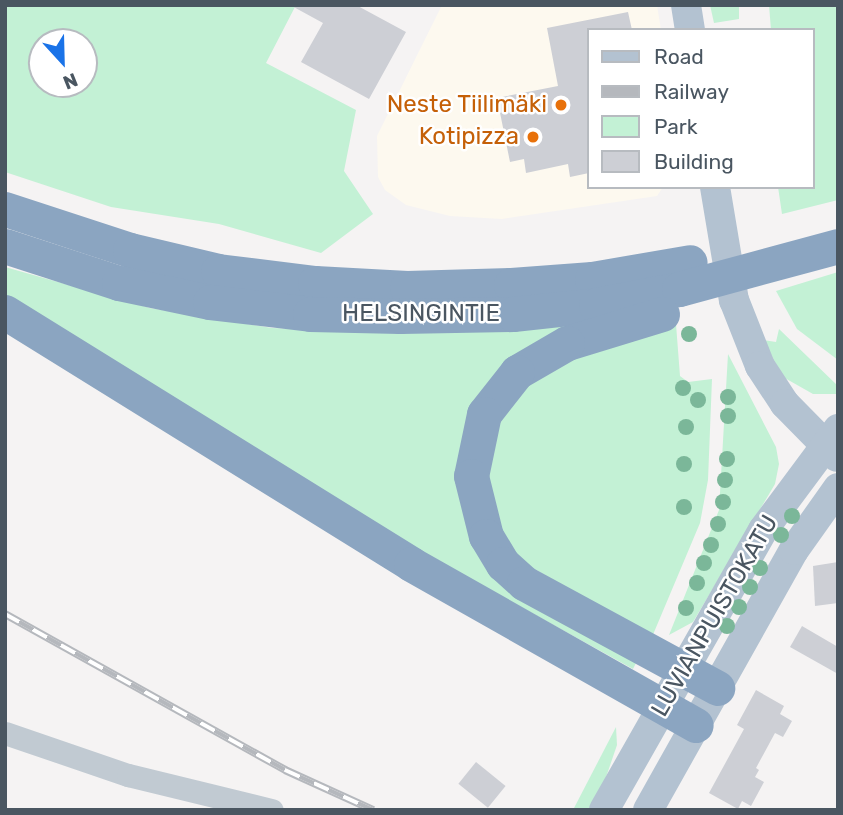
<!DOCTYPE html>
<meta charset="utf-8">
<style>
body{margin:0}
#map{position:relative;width:843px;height:815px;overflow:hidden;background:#f5f3f3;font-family:Rubik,sans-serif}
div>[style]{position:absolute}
.commercial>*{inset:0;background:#fdf9ef}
.green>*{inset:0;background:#c3f1d5}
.building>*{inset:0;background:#cdcfd5;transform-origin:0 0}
.minor>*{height:23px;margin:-11.5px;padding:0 11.5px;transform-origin:11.5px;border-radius:11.5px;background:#c1cad2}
.major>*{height:30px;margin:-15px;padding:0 15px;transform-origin:15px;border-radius:15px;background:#b3c2d1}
.highway>*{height:35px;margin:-17.5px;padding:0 17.5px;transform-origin:17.5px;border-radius:17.5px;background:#8ba5c1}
.rail>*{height:8px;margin-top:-4px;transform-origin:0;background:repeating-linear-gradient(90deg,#fff 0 16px,#b5b8bd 0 32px);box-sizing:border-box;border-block:2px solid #b5b8bd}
.trees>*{width:16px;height:16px;margin:-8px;border-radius:50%;background:#7bb799}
.dots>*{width:19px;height:19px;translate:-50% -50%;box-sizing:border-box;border:4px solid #fff;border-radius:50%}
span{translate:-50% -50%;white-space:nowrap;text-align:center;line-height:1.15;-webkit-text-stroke:5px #fff;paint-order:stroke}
.food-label{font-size:24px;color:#c56008}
.right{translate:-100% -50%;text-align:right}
.street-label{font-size:24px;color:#4a5661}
.frame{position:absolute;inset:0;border:7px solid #4a5661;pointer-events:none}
.legend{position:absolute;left:587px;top:28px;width:228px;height:161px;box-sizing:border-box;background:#fff;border:2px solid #b7bbc0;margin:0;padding:9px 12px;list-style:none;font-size:21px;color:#4a5661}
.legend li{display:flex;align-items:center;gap:14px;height:35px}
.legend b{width:35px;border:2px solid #b7bbc0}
.north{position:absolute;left:28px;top:28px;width:70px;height:70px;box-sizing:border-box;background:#fff;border:2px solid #b7bbc0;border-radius:50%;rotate:158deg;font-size:19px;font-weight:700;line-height:28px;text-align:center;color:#4a5661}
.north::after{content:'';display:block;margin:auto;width:24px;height:32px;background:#1a73e8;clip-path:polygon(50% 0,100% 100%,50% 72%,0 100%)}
</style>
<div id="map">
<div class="commercial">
<i style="clip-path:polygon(442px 5px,657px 5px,661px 30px,589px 30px,589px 187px,663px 187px,657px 196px,502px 219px,450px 216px,406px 205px,385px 190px,378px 177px,377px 136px)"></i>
</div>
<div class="green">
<i style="clip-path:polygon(evenodd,5px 5px,296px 5px,266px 63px,356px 110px,344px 171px,373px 214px,321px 253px,219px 224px,111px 207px,5px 172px,5px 5px,42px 42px,84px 42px,84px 84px,42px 84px,42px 42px)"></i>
<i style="clip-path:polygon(710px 5px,739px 5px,739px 19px,714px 23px)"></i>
<i style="clip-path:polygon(769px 5px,838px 5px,838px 200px,782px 214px,778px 187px,813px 187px,813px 30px,771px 30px)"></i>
<i style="clip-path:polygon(5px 267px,150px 308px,272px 328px,401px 333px,612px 315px,522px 353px,463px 507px,638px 659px,633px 669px,351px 513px,5px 300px)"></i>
<i style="clip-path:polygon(838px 272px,838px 360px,797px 329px,776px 291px)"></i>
<i style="clip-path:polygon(676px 324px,680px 376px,688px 382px,712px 379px,708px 480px,700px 523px,652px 637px,512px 556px,484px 500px,498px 411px,546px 365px,580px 350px)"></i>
<i style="clip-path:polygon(779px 329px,838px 386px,838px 394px,813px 394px,783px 377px,763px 340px,776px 342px)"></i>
<i style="clip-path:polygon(728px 354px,776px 447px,779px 464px,775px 484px,693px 622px,669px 635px,719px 510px)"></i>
<i style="clip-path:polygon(616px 727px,617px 745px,604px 783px,589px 810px,573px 810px)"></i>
</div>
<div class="building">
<i style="clip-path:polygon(290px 5px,356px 5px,406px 32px,369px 99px,301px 62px,323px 23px)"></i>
<i style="clip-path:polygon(628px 12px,632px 30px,589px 30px,589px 173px,570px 177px,568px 164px,526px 173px,524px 159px,510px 162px,497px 98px,558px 86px,547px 28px)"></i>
<i style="clip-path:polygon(838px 562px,838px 603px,815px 606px,813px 566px)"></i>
<i style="clip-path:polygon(802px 626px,838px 647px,838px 674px,790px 647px)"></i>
<i style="clip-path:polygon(756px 690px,784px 706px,780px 714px,792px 721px,783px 737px,775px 733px,756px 768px,759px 770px,755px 777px,764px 782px,751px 806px,742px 801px,738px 809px,709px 793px,744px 729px,737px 725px)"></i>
<i style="left:476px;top:762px;width:38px;height:28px;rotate:39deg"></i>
</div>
<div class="minor">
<i style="left:5px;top:733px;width:130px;rotate:18.9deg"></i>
<i style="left:128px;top:775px;width:148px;rotate:13.7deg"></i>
</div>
<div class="major">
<i style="left:686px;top:5px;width:25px;rotate:81deg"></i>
<i style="left:715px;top:187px;width:115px;rotate:80.5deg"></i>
<i style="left:734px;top:300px;width:71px;rotate:68.5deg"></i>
<i style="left:760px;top:366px;width:45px;rotate:56.7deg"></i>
<i style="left:785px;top:404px;width:74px;rotate:45.5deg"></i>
<i style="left:604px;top:810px;width:322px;rotate:-60.4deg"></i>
<i style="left:763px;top:530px;width:126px;rotate:-53.4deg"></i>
<i style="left:648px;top:810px;width:298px;rotate:-60.7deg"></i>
<i style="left:794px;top:550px;width:76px;rotate:-54.6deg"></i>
</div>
<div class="highway">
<i style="left:5px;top:209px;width:132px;rotate:18.2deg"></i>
<i style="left:130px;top:250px;width:90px;rotate:13.4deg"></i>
<i style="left:218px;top:271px;width:98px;rotate:7.1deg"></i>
<i style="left:315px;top:283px;width:92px;rotate:3.1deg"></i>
<i style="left:407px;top:288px;width:104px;rotate:-1.7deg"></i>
<i style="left:511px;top:285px;width:81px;rotate:-4.2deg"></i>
<i style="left:592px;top:279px;width:99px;rotate:-9.8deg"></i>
<i style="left:5px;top:246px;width:120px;rotate:18deg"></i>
<i style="left:119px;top:283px;width:93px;rotate:11.8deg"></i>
<i style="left:210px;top:302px;width:101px;rotate:6.8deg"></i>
<i style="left:310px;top:314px;width:90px;rotate:1.3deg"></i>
<i style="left:400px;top:316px;width:113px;rotate:-1deg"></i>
<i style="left:513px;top:314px;width:83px;rotate:-6.2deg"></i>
<i style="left:596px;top:305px;width:85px;rotate:-10.9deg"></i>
<i style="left:679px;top:289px;width:165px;rotate:-15.1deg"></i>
<i style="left:5px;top:312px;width:478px;rotate:31.8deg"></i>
<i style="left:411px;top:564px;width:327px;rotate:29.5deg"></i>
<i style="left:662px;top:314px;width:99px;rotate:163deg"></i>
<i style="left:567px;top:343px;width:58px;rotate:149.9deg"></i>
<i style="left:517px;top:372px;width:53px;rotate:128.2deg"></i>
<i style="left:484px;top:414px;width:63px;rotate:101.8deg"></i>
<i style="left:471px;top:476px;width:62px;rotate:76deg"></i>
<i style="left:486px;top:536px;width:33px;rotate:59deg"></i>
<i style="left:503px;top:564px;width:28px;rotate:42deg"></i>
<i style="left:524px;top:583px;width:220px;rotate:28.5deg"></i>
</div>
<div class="rail">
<i style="left:5px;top:614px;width:321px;rotate:29.1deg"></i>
<i style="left:285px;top:770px;width:97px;rotate:24.4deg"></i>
</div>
<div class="trees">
<i style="left:689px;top:334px"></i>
<i style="left:683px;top:388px"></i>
<i style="left:728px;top:397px"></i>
<i style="left:698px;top:400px"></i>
<i style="left:728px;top:416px"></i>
<i style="left:686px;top:427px"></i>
<i style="left:727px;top:459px"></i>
<i style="left:684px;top:464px"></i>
<i style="left:725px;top:480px"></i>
<i style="left:723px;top:502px"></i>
<i style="left:684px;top:507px"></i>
<i style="left:792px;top:516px"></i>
<i style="left:718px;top:524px"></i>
<i style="left:781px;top:535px"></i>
<i style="left:711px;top:545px"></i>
<i style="left:704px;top:563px"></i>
<i style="left:760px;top:568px"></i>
<i style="left:697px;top:583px"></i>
<i style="left:750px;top:587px"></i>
<i style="left:739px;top:607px"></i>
<i style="left:686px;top:608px"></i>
<i style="left:727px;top:626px"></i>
</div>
<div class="dots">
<i style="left:561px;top:105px;background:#e8710a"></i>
<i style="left:533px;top:137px;background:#e8710a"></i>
</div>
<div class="food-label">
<span class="right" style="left:547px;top:105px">Neste Tiilimäki</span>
<span class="right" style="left:519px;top:137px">Kotipizza</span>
</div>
<div class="street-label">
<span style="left:421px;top:314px">HELSINGINTIE</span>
<span style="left:715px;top:616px;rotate:-60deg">LUVIANPUISTOKATU</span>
</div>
<div class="frame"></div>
<ul class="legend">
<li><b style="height:9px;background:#b3c2d1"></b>Road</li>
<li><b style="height:9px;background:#b5b8bd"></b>Railway</li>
<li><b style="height:19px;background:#c3f1d5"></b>Park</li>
<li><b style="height:19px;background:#cdcfd5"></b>Building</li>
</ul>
<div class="north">N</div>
</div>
